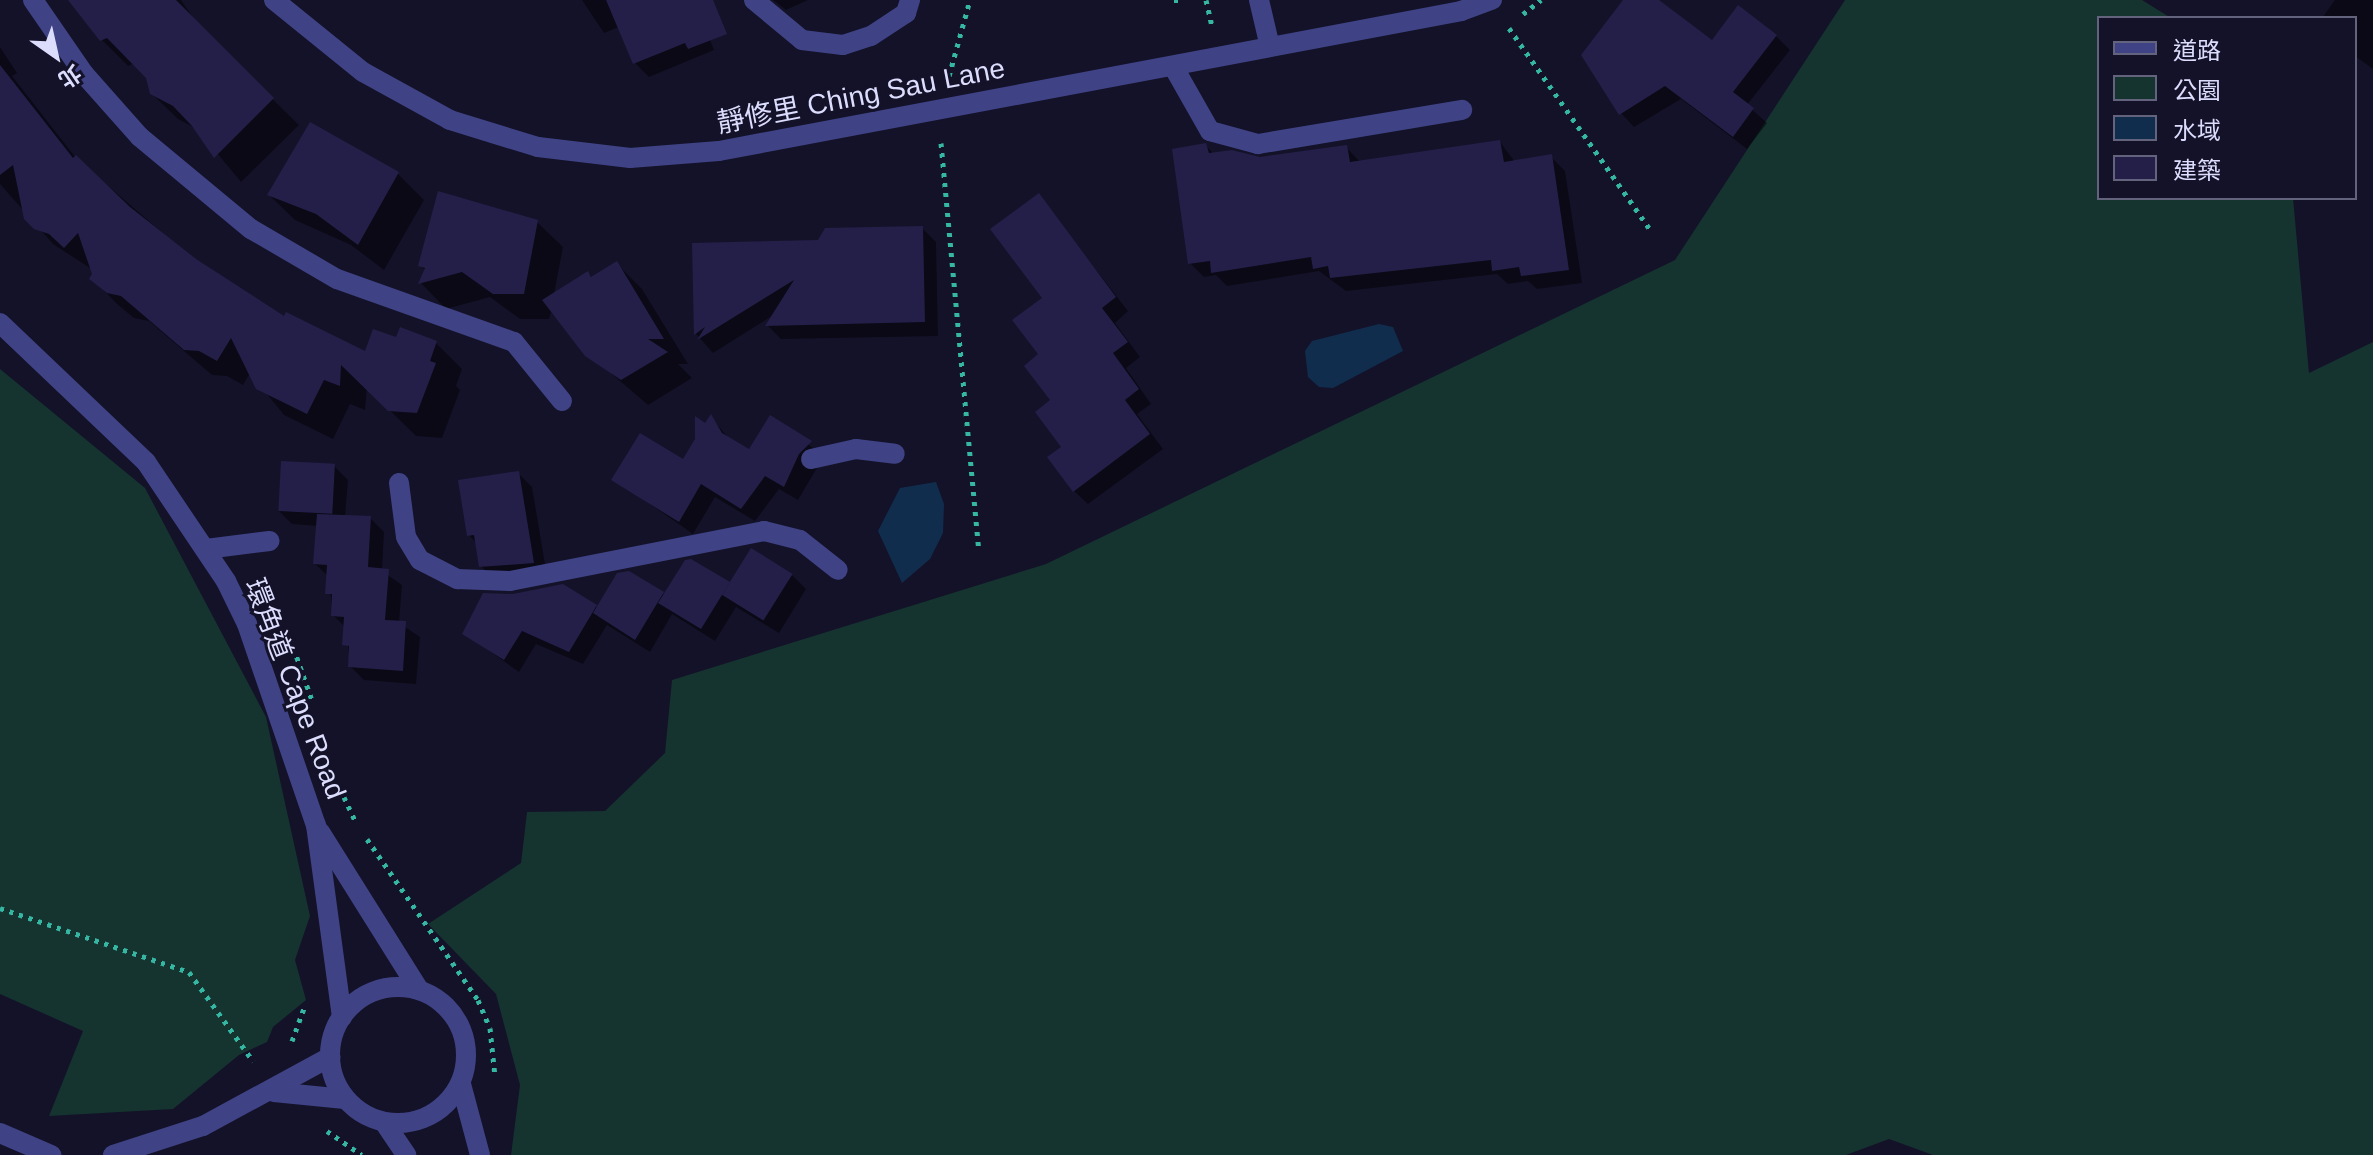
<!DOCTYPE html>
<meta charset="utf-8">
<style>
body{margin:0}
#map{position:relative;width:2373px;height:1155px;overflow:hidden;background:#141229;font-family:Helvetica,"Noto Sans TC",sans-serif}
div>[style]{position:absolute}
.green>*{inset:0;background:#15332f}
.water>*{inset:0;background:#112d4e}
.shadow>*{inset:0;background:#0007}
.building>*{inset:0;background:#231f49;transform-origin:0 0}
.path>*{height:5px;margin-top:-2.5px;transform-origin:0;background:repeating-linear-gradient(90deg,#36b7a4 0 4px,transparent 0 10px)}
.service>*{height:20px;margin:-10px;padding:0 10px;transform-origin:10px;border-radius:10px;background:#3f4386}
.minor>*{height:20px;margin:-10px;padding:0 10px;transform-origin:10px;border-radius:10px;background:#3f4386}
.tertiary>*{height:20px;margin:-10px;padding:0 10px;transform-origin:10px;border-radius:10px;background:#3f4386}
.tertiary>.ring{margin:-10px;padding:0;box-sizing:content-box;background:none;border:20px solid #3f4386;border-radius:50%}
span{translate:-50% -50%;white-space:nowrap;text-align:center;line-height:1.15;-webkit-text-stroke:6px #141229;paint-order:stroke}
.street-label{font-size:28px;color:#dcdcfd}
.legend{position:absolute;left:2097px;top:16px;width:260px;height:184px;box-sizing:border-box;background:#141229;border:2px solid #64637e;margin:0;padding:10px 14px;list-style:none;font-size:24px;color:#dcdcfd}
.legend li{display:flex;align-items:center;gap:16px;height:40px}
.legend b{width:40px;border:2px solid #64637e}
.north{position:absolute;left:16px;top:16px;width:80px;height:80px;-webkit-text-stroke:6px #141229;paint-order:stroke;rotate:146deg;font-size:22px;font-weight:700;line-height:32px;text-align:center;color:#dcdcfd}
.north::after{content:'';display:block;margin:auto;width:28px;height:36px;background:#dcdcfd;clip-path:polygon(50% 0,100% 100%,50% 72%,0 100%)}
</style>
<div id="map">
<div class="green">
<i style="clip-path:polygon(1845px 0,2142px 0,2171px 18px,2099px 18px,2099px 198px,2293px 198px,2309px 373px,2373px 342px,2373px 1155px,1933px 1155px,1889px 1139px,1846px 1155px,511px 1155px,520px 1085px,496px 994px,428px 924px,521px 863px,527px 812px,605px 811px,665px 753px,672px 680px,1046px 564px,1675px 260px)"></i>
<i style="clip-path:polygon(0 369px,145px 488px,266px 717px,310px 916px,295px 960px,306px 1000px,273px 1027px,267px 1042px,239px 1055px,173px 1109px,49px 1116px,83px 1031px,0 994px)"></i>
</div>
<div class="water">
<i style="clip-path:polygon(1379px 324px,1393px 327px,1403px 351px,1333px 388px,1319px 387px,1308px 377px,1305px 351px,1312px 341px)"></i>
<i style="clip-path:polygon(936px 482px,944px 504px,943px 533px,930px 559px,902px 583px,878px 531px,900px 488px)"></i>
</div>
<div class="shadow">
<i style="clip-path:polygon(82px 0,181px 0,200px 28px,299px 125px,241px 182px,197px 129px,178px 119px,151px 93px,147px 77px,134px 63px,128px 66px,102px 40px)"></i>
<i style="clip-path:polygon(582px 0,694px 0,714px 50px,649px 77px,635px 63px,619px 27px,604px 33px)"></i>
<i style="clip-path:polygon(773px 0,808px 0,786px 10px)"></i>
<i style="clip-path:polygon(1626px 0,1655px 0,1712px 43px,1776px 36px,1790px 50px,1747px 105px,1767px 123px,1747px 149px,1681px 99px,1634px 127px,1621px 113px)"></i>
<i style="clip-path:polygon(2335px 0,2373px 0,2373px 69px,2355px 56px,2355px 18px,2322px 18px)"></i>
<i style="clip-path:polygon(0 47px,17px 73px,12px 76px,76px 158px,195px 261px,285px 318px,366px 353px,397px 340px,436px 343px,462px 369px,456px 386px,460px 390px,442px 438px,416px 436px,367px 388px,365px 410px,350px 404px,333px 439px,284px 415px,250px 373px,243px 385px,227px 376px,212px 375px,149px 321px,134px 318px,117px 304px,92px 278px,93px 270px,53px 244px,0 184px)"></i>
<i style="clip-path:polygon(311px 125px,398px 174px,424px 200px,384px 270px,351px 245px,295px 220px,269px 195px)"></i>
<i style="clip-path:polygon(1500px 142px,1515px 162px,1551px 157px,1565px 171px,1582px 283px,1537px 289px,1528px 281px,1508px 284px,1497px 274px,1346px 291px,1319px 271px,1227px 286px,1216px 275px,1204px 277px,1190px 263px,1206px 146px,1215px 155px,1259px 159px,1346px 147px,1361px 163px)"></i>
<i style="clip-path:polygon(1038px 195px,1128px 311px,1115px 323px,1140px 357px,1126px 368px,1151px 404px,1137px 414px,1163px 449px,1088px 504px,1074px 491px,1041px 355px,1045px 298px)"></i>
<i style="clip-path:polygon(537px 222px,563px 247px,554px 294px,588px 273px,593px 278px,616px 263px,642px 289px,688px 364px,678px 364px,692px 378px,648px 405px,585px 351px,551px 312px,549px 319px,520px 319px,490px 297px,446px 309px,421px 283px,426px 271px,420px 265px)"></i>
<i style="clip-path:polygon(922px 228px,936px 242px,938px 336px,781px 339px,768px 326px,775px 314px,713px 353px,696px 334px,694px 244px,819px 242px)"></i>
<i style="clip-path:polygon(711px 417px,730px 440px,749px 452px,770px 417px,824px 456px,798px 500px,779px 489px,755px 521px,715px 497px,693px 534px,614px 479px,684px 462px)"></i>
<i style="clip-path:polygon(334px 466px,348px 480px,345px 517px,370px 518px,384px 532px,382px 571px,402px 585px,399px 623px,420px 637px,416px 684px,364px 680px,350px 666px,346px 628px,333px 615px,328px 576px,315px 564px,318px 526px,292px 524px,278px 510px)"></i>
<i style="clip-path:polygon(518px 473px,532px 487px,547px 576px,495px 580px,481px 566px,477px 544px,469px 535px)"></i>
<i style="clip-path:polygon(792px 575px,806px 589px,779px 633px,736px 607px,715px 641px,672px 614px,650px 652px,607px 625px,583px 664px,536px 644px,519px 672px,464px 633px,662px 594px)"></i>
</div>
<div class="building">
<i style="clip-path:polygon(68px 0,176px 0,274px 98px,214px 158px,192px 126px,173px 106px,150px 94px,146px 78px,107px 38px,100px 41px)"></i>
<i style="clip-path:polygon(606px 0,713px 0,727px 34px,688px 49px,685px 43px,633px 64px)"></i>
<i style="clip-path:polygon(1623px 0,1659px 0,1712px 40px,1738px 5px,1777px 35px,1733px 92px,1754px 108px,1733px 137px,1665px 86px,1619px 115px,1581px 55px)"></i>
<i style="clip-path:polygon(0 65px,73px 158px,76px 155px,130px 207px,196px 259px,284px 316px,286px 312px,365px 351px,373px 329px,396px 337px,400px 327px,437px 341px,430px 361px,436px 363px,417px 413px,388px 411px,341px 365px,340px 386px,324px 380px,307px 414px,256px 389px,231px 338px,217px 361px,199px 351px,184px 350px,121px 296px,107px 293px,89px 279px,92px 274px,78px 233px,64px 248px,49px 234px,34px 229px,24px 219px,13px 165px,0 175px)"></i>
<i style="clip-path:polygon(310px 122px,399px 172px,358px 245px,316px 214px,267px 195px)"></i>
<i style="clip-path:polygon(1500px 140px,1504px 162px,1552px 154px,1569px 270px,1521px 276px,1519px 267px,1492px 271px,1491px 260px,1330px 278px,1328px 266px,1313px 269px,1311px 257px,1211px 273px,1210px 261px,1188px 264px,1172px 149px,1206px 143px,1209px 153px,1232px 150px,1260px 157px,1347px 145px,1350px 162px)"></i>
<i style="clip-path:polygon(438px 191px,538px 220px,524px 294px,493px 294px,462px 272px,418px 284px,425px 268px,418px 266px)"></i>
<i style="clip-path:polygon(1039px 193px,1116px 297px,1102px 308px,1128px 342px,1113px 353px,1139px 389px,1125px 400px,1150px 434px,1073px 492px,1047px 457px,1061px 447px,1035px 412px,1050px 400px,1024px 366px,1038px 354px,1012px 320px,1042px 298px,990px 229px)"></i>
<i style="clip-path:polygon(923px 226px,925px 322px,765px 326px,794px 280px,697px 340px,705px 327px,694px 335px,692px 243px,818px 240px,825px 228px)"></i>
<i style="clip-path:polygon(617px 261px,664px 339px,648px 339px,668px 352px,621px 380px,585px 356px,542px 300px,588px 271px,591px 277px)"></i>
<i style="clip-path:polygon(711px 414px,722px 433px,749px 449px,770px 415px,812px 441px,799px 454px,784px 487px,765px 476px,741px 509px,701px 484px,679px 522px,611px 480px,640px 433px,683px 459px,695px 439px,695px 416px,705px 423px)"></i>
<i style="left:281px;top:461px;width:54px;height:50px;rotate:3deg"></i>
<i style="clip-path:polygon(519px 471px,534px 563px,479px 567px,474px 535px,467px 536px,458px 480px)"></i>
<i style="clip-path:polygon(317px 514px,371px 516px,368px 567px,389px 569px,385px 620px,406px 621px,403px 671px,348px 667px,349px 646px,342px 645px,344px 617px,331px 616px,332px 594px,325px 594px,327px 565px,313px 564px)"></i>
<i style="left:751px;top:548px;width:49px;height:55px;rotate:32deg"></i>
<i style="clip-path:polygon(691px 559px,730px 582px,701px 629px,658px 603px,685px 560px)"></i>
<i style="clip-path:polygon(629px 571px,664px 592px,635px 640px,593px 613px,617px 573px)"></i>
<i style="clip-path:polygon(563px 584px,597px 605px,569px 652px,522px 631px,504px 660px,462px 634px,483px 593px,513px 594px)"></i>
</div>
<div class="path">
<i style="left:1174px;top:0;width:10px"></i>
<i style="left:1206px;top:0;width:26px;rotate:77deg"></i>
<i style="left:1523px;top:14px;width:23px;rotate:-38deg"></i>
<i style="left:1509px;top:28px;width:249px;rotate:55deg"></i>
<i style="left:949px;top:76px;width:79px;rotate:-74.6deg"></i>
<i style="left:941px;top:143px;width:410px;rotate:84.7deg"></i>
<i style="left:290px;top:638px;width:66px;rotate:70.5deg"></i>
<i style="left:344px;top:797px;width:26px;rotate:65deg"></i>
<i style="left:367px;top:839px;width:196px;rotate:55.4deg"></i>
<i style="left:478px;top:1000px;width:30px;rotate:67deg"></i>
<i style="left:490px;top:1028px;width:48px;rotate:84.1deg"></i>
<i style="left:0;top:908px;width:200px;rotate:18.7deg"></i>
<i style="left:189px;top:972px;width:110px;rotate:54.3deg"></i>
<i style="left:292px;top:1041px;width:38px;rotate:-70deg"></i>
<i style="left:327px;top:1131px;width:42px;rotate:34.4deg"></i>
</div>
<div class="service">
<i style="left:33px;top:0;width:90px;rotate:55.4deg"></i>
<i style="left:84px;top:74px;width:84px;rotate:48.4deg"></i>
<i style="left:140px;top:137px;width:144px;rotate:39.7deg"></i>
<i style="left:251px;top:229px;width:99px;rotate:30.2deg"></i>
<i style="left:337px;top:279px;width:188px;rotate:19.6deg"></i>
<i style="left:514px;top:342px;width:76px;rotate:50.9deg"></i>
<i style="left:754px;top:0;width:62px;rotate:39.8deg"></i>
<i style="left:802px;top:40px;width:41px;rotate:7deg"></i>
<i style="left:843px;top:45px;width:29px;rotate:-18deg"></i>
<i style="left:871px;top:36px;width:42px;rotate:-33.3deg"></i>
<i style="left:906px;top:13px;width:14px;rotate:-73deg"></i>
<i style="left:1259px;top:0;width:48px;rotate:76.8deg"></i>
<i style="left:1173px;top:66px;width:75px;rotate:60.4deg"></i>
<i style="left:1210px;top:131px;width:50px;rotate:15.2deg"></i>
<i style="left:1258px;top:144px;width:207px;rotate:-9.5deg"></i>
<i style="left:811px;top:459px;width:46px;rotate:-12.5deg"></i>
<i style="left:856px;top:449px;width:39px;rotate:7deg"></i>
<i style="left:399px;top:483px;width:54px;rotate:82.6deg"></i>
<i style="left:406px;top:537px;width:27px;rotate:59deg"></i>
<i style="left:420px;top:560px;width:42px;rotate:27.2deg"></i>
<i style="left:457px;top:579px;width:53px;rotate:2.2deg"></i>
<i style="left:510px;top:581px;width:259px;rotate:-11.1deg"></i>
<i style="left:764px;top:531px;width:37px;rotate:14deg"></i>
<i style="left:800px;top:540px;width:48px;rotate:38.3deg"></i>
<i style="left:206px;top:549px;width:64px;rotate:-7.2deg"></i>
<i style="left:274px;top:1092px;width:71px;rotate:5.6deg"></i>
<i style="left:0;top:1133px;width:56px;rotate:23.3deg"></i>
<i style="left:113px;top:1155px;width:95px;rotate:-17.9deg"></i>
<i style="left:203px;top:1126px;width:145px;rotate:-28.5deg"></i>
</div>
<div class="minor">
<i style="left:274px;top:0;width:114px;rotate:39deg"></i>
<i style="left:363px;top:72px;width:99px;rotate:28.9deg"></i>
<i style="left:450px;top:120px;width:92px;rotate:17.1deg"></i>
<i style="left:538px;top:147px;width:93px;rotate:6.8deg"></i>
<i style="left:630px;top:158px;width:89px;rotate:-4.5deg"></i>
<i style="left:719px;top:151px;width:755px;rotate:-10.68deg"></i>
<i style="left:1461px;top:11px;width:33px;rotate:-20deg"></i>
</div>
<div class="tertiary">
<i style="left:0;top:323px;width:202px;rotate:43.6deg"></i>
<i style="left:146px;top:462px;width:143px;rotate:56.1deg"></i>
<i style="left:226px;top:581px;width:48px;rotate:64deg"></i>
<i style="left:247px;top:624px;width:213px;rotate:71.1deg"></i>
<i style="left:316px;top:825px;width:194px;rotate:82.3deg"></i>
<i style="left:320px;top:832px;width:186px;rotate:57.9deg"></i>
<i class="ring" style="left:330px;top:987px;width:116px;height:116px"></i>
<i style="left:461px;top:1084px;width:73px;rotate:75deg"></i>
<i style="left:384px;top:1122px;width:40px;rotate:56deg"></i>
</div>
<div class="street-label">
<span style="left:861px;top:96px;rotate:-11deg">靜修里 Ching Sau Lane</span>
<span style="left:295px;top:689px;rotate:69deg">環角道 Cape Road</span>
</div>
<ul class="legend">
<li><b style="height:10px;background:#3f4386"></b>道路</li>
<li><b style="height:22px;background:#15332f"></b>公園</li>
<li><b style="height:22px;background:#112d4e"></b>水域</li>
<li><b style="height:22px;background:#231f49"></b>建築</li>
</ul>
<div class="north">北</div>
</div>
